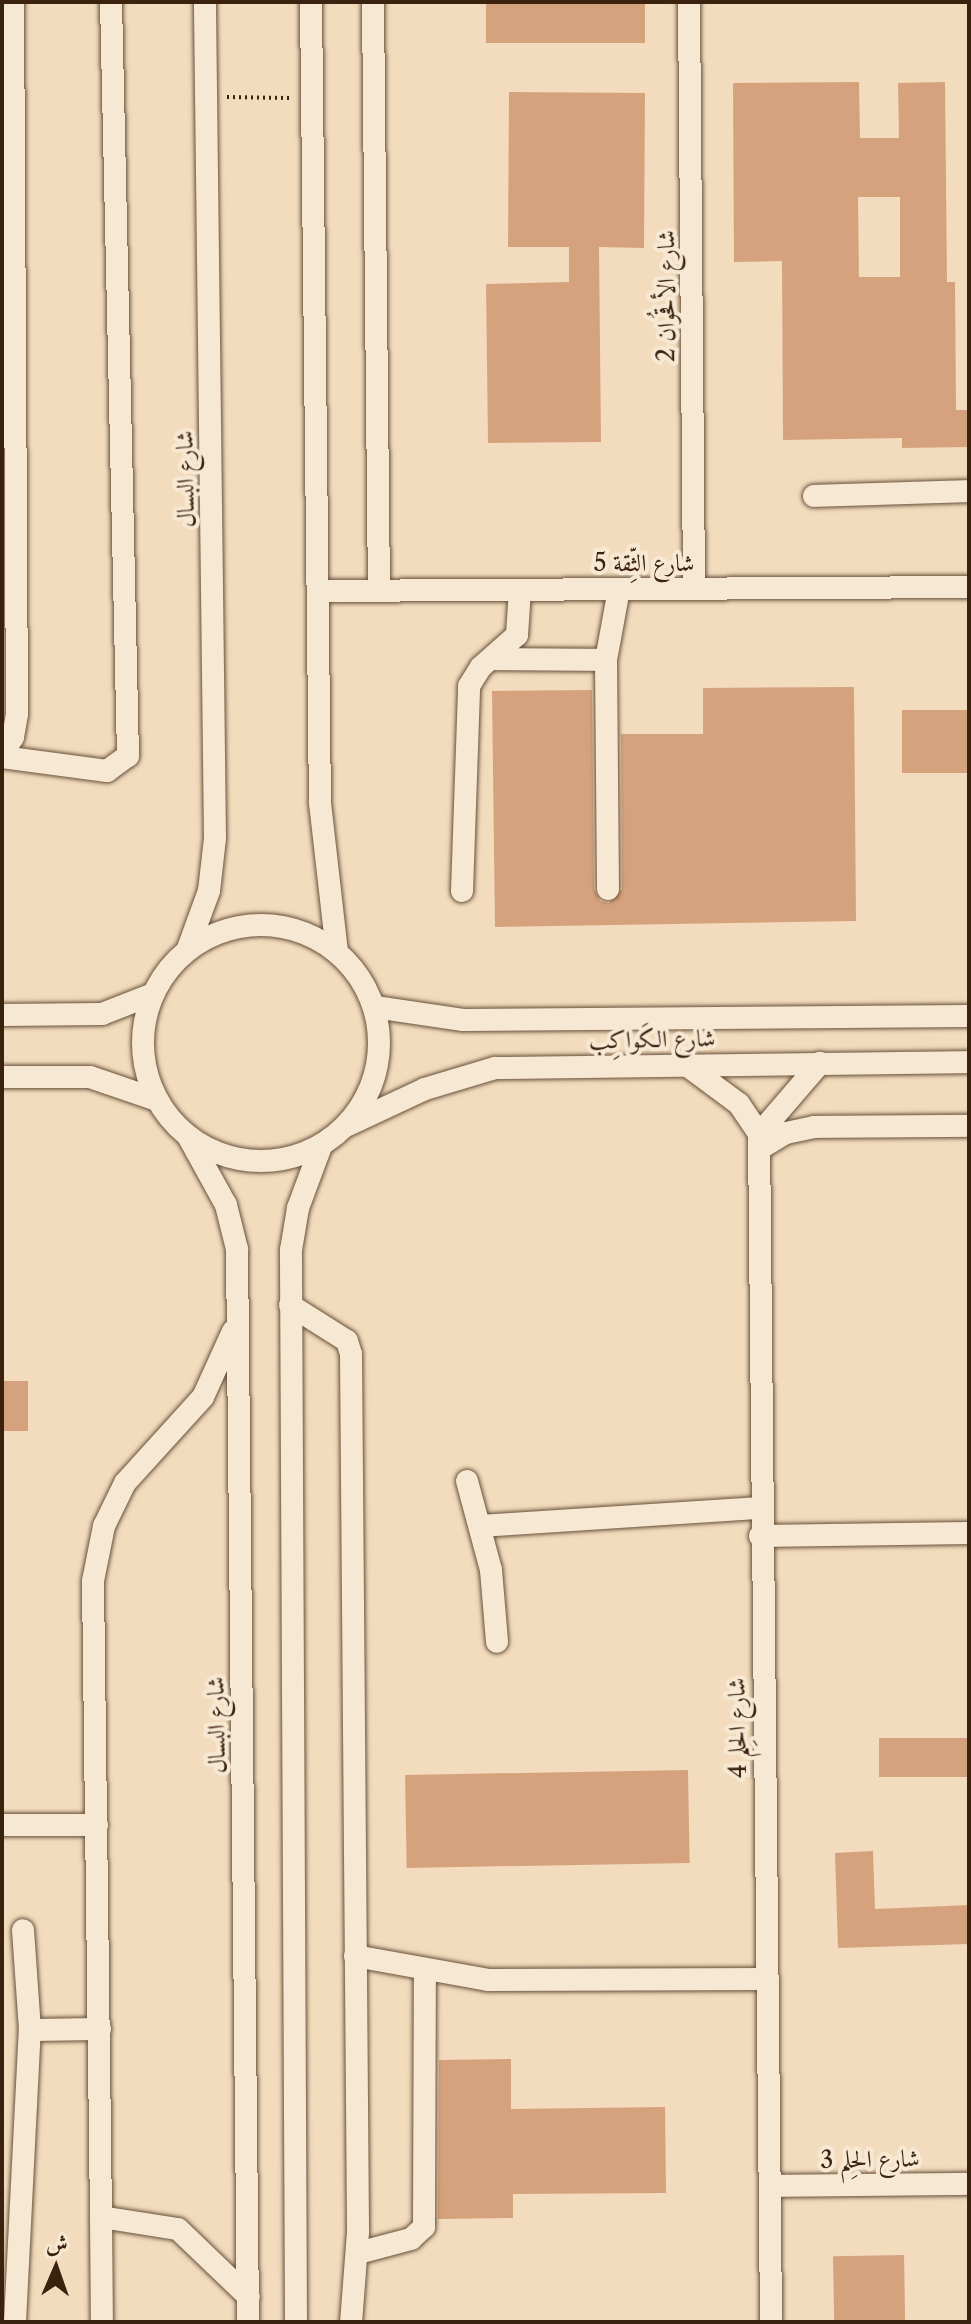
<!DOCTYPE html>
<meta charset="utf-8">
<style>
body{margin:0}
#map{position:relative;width:971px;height:2324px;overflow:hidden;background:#f2dcbd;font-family:"Libre Caslon Text",Amiri,serif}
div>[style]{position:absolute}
.building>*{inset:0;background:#d6a27e;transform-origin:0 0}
.path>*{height:4px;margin-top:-2px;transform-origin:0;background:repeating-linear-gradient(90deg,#3a220f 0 2px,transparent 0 6px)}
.roads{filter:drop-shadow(0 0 2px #68503a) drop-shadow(0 0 2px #68503a)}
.minor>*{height:22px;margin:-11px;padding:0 11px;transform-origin:11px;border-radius:11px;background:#f7e8d4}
.minor>.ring{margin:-11px;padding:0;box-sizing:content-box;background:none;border:22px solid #f7e8d4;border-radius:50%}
span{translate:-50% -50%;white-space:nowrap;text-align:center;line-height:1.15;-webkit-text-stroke:8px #f7e8d4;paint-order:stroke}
.street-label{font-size:24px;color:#3a220f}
.frame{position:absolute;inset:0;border:4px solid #3a220f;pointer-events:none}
.north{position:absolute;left:16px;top:2228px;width:80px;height:80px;-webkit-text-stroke:6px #f7e8d4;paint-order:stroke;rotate:2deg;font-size:22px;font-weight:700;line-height:32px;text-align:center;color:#3a220f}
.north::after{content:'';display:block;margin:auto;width:28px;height:36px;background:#3a220f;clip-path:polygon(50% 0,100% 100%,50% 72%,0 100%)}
</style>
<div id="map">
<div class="building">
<i style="left:486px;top:2px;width:159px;height:41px"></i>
<i style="clip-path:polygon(evenodd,859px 82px,860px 138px,899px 138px,898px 83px,945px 82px,947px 282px,955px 282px,956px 410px,969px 410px,969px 447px,902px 448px,902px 438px,783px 440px,782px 261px,734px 262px,733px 83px,859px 82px,858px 197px,900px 197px,900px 277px,859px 277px,858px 197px)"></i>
<i style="clip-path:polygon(509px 92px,645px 93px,644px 248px,599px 247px,601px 442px,488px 443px,486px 284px,569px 282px,569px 247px,508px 247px)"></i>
<i style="clip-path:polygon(854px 687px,856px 921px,495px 927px,492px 691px,592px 690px,594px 889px,600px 901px,609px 903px,622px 889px,621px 734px,703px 734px,703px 688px)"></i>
<i style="left:969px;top:710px;width:63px;height:67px;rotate:90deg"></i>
<i style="left:2px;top:1381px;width:26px;height:50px"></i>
<i style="left:969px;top:1738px;width:39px;height:90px;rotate:90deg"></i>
<i style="left:688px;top:1770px;width:93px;height:283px;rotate:89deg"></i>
<i style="clip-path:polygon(873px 1851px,875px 1909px,969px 1905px,969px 1944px,838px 1948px,835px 1853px)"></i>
<i style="clip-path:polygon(511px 2059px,511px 2109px,665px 2107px,666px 2193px,513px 2194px,513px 2218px,438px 2219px,439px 2060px)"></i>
<i style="left:904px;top:2255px;width:67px;height:71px;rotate:89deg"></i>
</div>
<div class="path">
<i style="left:227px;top:97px;width:63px;rotate:0.9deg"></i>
</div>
<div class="roads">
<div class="minor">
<i style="left:311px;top:2px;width:801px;rotate:89.36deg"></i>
<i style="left:320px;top:803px;width:150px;rotate:83.5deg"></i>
<i style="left:373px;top:2px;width:589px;rotate:89.42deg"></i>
<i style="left:689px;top:2px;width:587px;rotate:89.51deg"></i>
<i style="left:814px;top:496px;width:155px;rotate:-1.8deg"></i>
<i style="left:319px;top:591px;width:650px;rotate:-0.35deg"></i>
<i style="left:496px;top:659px;width:110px;rotate:0.5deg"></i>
<i style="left:2px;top:753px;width:19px;rotate:-55deg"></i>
<i style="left:13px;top:737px;width:23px;rotate:-80deg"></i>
<i style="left:17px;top:714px;width:712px;rotate:-90.32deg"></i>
<i style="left:2px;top:757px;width:106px;rotate:7.6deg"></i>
<i style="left:107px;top:771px;width:26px;rotate:-36deg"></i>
<i style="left:128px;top:756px;width:754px;rotate:-91.29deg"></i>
<i style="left:608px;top:889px;width:229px;rotate:-90.5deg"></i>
<i style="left:606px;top:660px;width:72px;rotate:-79.6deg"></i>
<i style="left:462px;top:891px;width:205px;rotate:-88deg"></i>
<i style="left:469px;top:686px;width:22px;rotate:-58deg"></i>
<i style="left:481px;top:667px;width:48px;rotate:-41.6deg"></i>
<i style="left:517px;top:635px;width:45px;rotate:-86.2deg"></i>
<i class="ring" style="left:143px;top:925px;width:214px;height:214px"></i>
<i style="left:187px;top:951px;width:64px;rotate:-69.9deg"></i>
<i style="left:209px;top:891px;width:53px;rotate:-83.5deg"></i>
<i style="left:215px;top:838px;width:836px;rotate:-90.69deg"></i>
<i style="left:375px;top:1007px;width:89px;rotate:8.4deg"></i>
<i style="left:463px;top:1020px;width:506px;rotate:-0.45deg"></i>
<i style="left:2px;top:1015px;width:100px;rotate:-0.6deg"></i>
<i style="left:102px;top:1014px;width:55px;rotate:-21.4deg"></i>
<i style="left:685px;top:1064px;width:67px;rotate:36.5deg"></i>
<i style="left:739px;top:1104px;width:36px;rotate:56deg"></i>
<i style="left:759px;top:1134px;width:1188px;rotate:89.42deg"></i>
<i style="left:2px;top:1077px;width:88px"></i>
<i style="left:90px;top:1077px;width:71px;rotate:18.9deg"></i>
<i style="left:348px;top:1125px;width:85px;rotate:-25.1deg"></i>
<i style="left:425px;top:1089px;width:73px;rotate:-16.7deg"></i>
<i style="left:495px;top:1068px;width:474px;rotate:-0.7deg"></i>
<i style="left:759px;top:1134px;width:94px;rotate:-49.3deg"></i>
<i style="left:189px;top:1138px;width:77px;rotate:61.1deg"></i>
<i style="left:226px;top:1205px;width:45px;rotate:76deg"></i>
<i style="left:237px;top:1249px;width:1073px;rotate:89.41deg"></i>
<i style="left:759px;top:1149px;width:31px;rotate:-31deg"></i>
<i style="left:786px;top:1133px;width:29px;rotate:-12deg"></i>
<i style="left:814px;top:1127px;width:155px;rotate:-0.4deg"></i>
<i style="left:290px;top:1305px;width:67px;rotate:32.3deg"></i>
<i style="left:347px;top:1341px;width:14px;rotate:73deg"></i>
<i style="left:351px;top:1354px;width:878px;rotate:89.54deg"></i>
<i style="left:358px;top:2232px;width:90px;rotate:94.4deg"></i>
<i style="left:233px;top:1331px;width:72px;rotate:114.4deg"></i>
<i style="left:203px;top:1397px;width:116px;rotate:132.2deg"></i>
<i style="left:125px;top:1483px;width:48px;rotate:116deg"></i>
<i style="left:104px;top:1526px;width:56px;rotate:101.3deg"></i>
<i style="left:93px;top:1581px;width:636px;rotate:89.28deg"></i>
<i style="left:101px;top:2217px;width:78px;rotate:8.9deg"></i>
<i style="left:178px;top:2229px;width:98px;rotate:43.8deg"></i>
<i style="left:467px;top:1481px;width:92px;rotate:74.9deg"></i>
<i style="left:491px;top:1570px;width:72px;rotate:85.2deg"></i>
<i style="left:480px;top:1526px;width:281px;rotate:-3.7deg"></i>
<i style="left:760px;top:1536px;width:209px;rotate:-0.8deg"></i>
<i style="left:2px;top:1825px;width:95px"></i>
<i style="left:355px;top:1956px;width:135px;rotate:10.2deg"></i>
<i style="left:488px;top:1980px;width:280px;rotate:-0.2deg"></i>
<i style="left:30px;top:2030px;width:70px;rotate:-0.8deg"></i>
<i style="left:771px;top:2186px;width:198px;rotate:-0.6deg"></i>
<i style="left:101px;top:2217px;width:105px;rotate:89.5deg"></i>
<i style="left:358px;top:2253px;width:55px;rotate:-14.8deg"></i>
<i style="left:411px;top:2239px;width:18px;rotate:-43deg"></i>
<i style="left:424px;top:2227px;width:258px;rotate:-89.8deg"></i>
<i style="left:15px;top:2322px;width:292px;rotate:-87.1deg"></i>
<i style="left:30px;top:2030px;width:100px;rotate:-94deg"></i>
<i style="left:296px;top:2322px;width:1072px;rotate:-90.27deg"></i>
<i style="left:291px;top:1250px;width:43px;rotate:-80.5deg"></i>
<i style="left:298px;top:1208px;width:66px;rotate:-69.6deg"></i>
</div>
</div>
<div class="street-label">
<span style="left:666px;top:296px;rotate:-90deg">شارع الأقحُوان 2</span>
<span style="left:185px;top:479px;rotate:-91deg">شارع البسال</span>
<span style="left:644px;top:563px">شارع الثِّقة 5</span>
<span style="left:652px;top:1039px;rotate:-1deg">شارع الكَواكِب</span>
<span style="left:216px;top:1725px;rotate:-91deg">شارع البسال</span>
<span style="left:737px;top:1728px;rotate:-91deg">شارع الحِلم 4</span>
<span style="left:870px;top:2159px;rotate:-1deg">شارع الحِلم 3</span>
</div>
<div class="frame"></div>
<div class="north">ش</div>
</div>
